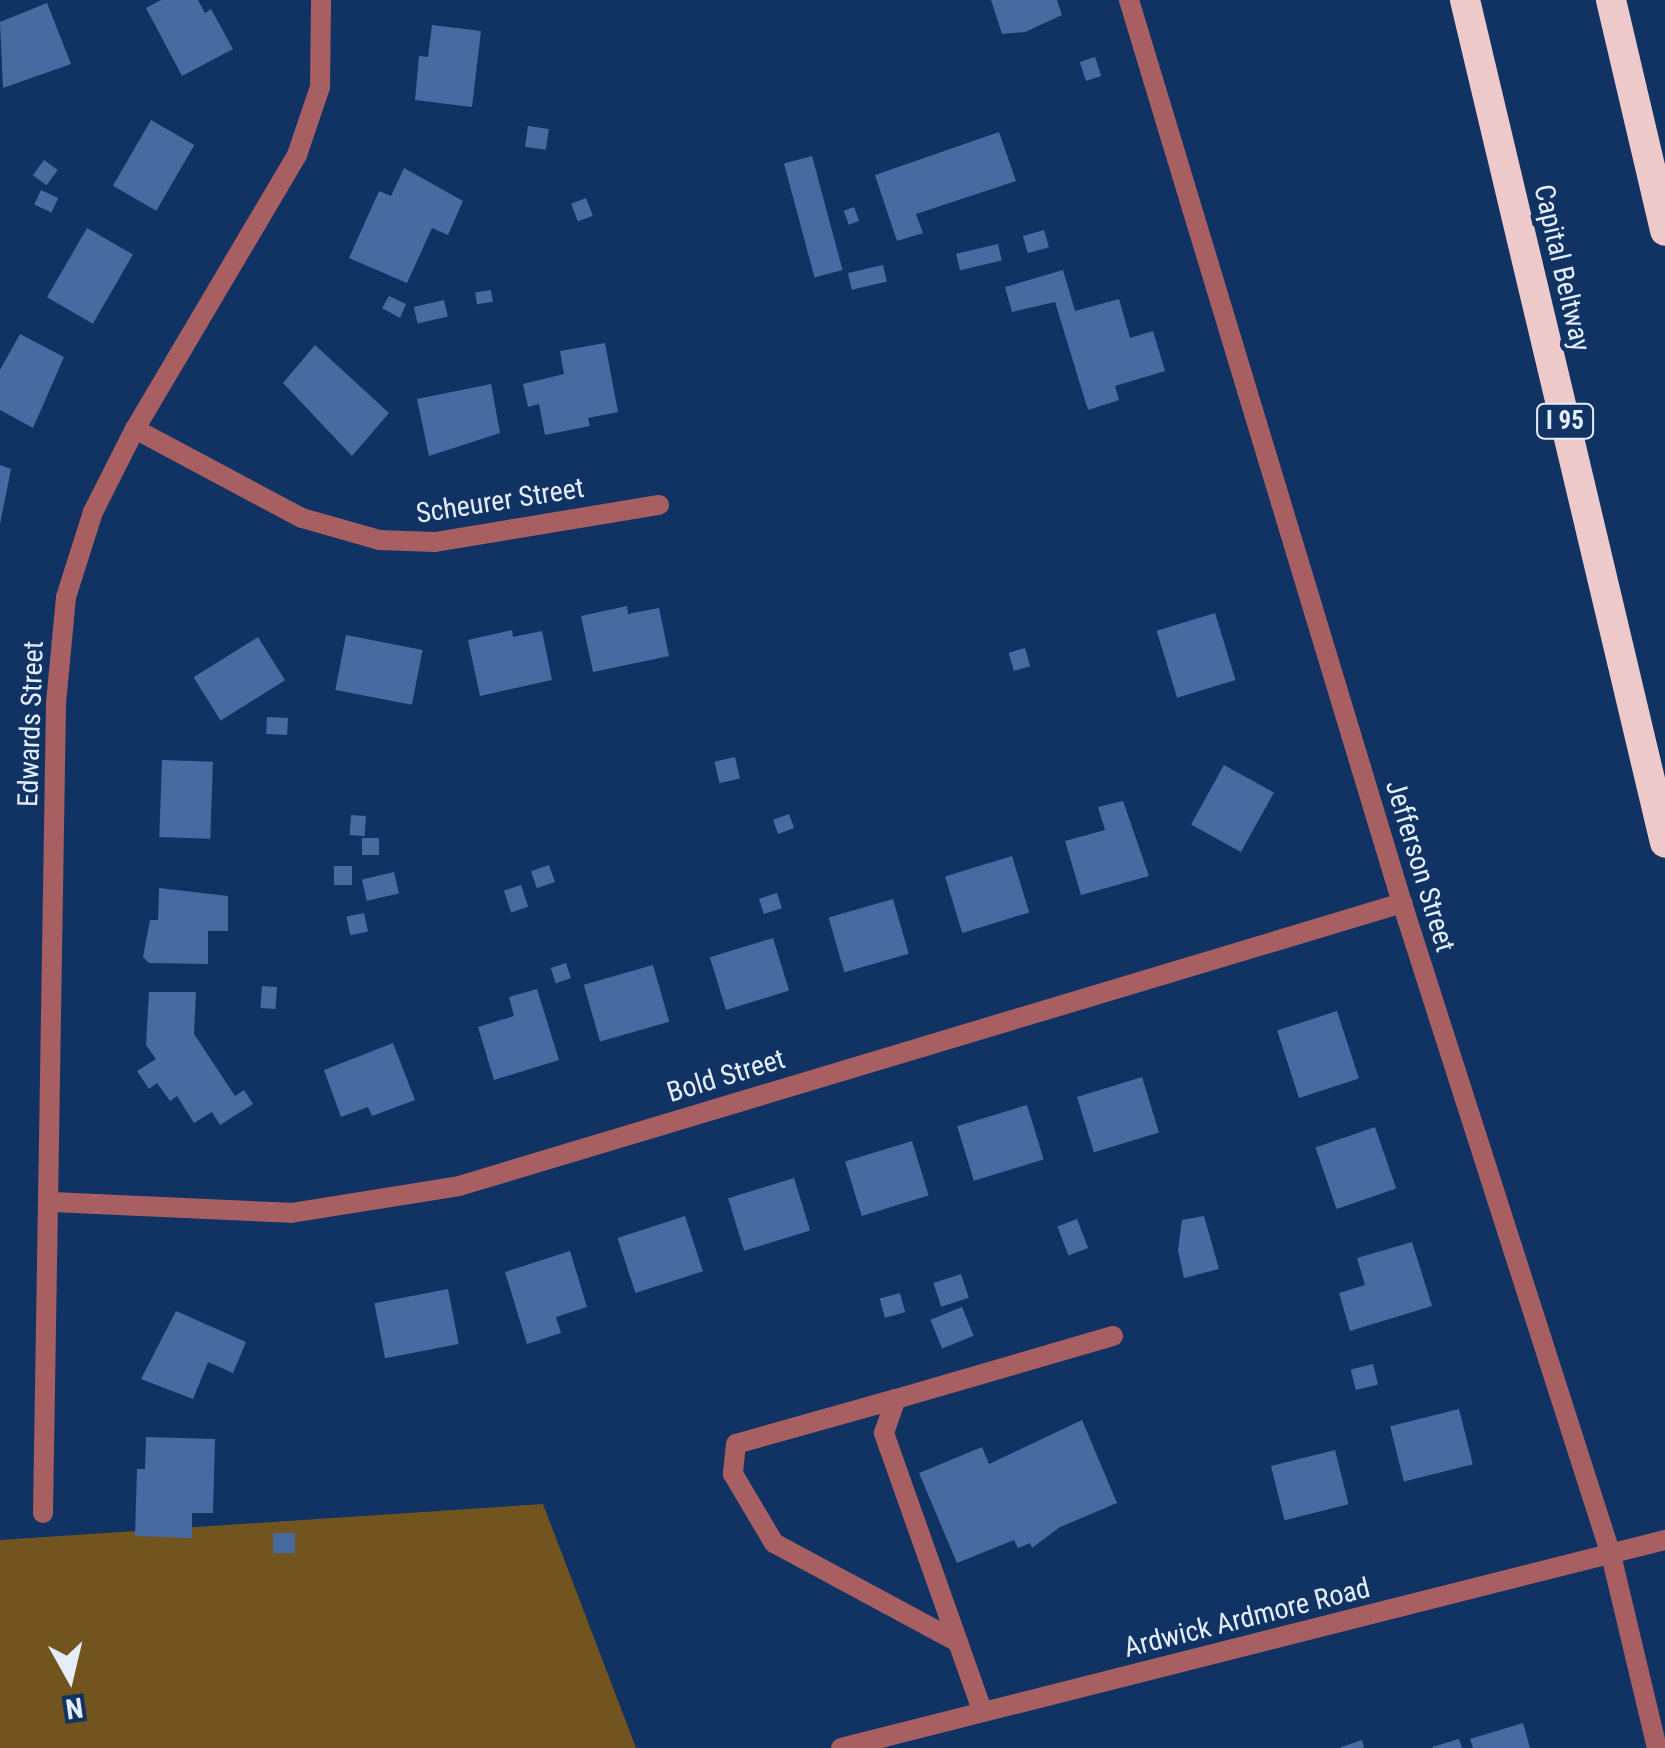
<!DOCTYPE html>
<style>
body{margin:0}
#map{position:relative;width:1665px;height:1748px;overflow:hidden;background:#113364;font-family:"Roboto Condensed",sans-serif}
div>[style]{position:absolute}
.green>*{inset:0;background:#72541f}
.building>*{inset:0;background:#476ba1;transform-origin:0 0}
.service>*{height:20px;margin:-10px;padding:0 10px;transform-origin:10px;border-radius:10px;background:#a75f62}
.minor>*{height:20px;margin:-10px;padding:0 10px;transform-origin:10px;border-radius:10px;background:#a75f62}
.tertiary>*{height:20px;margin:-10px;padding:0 10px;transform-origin:10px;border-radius:10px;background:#a75f62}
.motorway>*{height:30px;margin:-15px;padding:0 15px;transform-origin:15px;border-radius:15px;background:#eec9c9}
span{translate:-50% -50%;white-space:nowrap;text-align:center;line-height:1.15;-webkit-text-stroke:9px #113364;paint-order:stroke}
.shield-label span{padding:2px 8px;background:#113364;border:2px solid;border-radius:8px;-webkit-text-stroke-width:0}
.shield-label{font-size:25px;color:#e4edf9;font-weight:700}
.street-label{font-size:28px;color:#e4edf9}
.north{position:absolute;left:20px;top:1628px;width:100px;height:100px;-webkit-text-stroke:8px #113364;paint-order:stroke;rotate:172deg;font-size:28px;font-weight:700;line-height:40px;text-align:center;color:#e4edf9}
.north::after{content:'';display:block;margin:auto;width:35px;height:45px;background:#e4edf9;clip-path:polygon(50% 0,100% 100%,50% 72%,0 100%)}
</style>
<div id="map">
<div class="green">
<i style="clip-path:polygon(543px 1504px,636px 1748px,0 1748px,0 1540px)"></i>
</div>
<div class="building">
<i style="clip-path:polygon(161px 0,198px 0,205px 13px,211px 9px,233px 49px,182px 76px,146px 8px)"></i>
<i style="clip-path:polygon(991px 0,1057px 0,1062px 15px,1025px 32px,1002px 34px)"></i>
<i style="clip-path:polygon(47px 3px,71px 64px,3px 88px,0 22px)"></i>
<i style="clip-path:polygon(432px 25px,481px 31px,472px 107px,415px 100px,419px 56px,428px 57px)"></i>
<i style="left:1095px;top:57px;width:20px;height:16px;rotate:72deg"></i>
<i style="left:151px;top:120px;width:50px;height:76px;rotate:30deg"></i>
<i style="left:528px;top:126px;width:21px;height:21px;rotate:8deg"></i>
<i style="clip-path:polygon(999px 132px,1016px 181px,916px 214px,923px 233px,897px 241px,875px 175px)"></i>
<i style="left:812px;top:156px;width:118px;height:29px;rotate:75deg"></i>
<i style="left:44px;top:160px;width:17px;height:19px;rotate:36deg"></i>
<i style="clip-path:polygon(404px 168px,463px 201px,448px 235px,432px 228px,407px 283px,349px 258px,379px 191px,391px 196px)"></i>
<i style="left:41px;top:190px;width:19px;height:16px;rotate:25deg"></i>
<i style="left:586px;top:198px;width:19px;height:16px;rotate:69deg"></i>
<i style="left:854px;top:207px;width:15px;height:11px;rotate:70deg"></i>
<i style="left:87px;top:228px;width:53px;height:80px;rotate:30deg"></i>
<i style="left:1044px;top:230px;width:18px;height:22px;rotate:74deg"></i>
<i style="left:998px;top:244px;width:17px;height:43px;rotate:77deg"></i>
<i style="left:883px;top:265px;width:17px;height:36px;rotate:77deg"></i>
<i style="clip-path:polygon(1063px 270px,1075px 311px,1119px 299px,1130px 338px,1153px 331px,1165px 371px,1115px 386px,1119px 400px,1088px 410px,1055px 302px,1012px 312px,1005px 287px)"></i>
<i style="left:491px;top:290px;width:12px;height:16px;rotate:81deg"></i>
<i style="clip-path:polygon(389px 296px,406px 304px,400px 318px,382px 308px)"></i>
<i style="left:444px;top:300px;width:17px;height:31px;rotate:77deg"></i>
<i style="clip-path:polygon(20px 334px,64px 357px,33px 428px,0 410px,0 370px)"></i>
<i style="clip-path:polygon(605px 343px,618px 412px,588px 418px,590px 426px,545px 435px,539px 404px,528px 407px,523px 384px,564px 374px,560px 351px)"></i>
<i style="clip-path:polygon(315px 345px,389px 413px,352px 456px,283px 383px)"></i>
<i style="clip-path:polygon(491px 384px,500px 433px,429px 456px,417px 399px)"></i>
<i style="clip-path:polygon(0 465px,11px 469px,0 524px)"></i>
<i style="clip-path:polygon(627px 606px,628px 614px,659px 608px,669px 656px,593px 672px,581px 616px)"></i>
<i style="left:1215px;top:613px;width:70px;height:61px;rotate:73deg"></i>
<i style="clip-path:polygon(512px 630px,513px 637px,542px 631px,552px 680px,480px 696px,468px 640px)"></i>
<i style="left:346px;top:635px;width:78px;height:56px;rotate:11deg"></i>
<i style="left:258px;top:637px;width:51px;height:76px;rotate:58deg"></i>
<i style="left:1025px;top:648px;width:19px;height:17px;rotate:74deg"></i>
<i style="left:267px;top:717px;width:21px;height:17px;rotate:3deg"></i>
<i style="left:735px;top:757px;width:22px;height:21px;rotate:77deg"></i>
<i style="left:162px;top:760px;width:51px;height:77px;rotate:2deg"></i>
<i style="left:1224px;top:765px;width:57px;height:68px;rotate:29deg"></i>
<i style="clip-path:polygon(1123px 801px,1149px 876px,1081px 895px,1065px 841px,1105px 830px,1098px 807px)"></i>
<i style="left:789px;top:814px;width:15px;height:17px;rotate:70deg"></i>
<i style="left:351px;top:815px;width:15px;height:20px;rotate:4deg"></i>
<i style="left:362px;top:838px;width:17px;height:17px"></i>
<i style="left:1012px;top:856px;width:59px;height:70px;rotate:73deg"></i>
<i style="left:549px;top:865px;width:18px;height:19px;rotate:71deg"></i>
<i style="left:334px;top:866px;width:18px;height:19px"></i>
<i style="left:394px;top:872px;width:22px;height:33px;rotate:77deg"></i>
<i style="left:521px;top:885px;width:23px;height:18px;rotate:72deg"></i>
<i style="clip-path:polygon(159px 888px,228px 896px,228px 931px,208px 931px,208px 964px,149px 963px,143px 957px,150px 920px,158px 920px)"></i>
<i style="left:777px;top:893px;width:16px;height:19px;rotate:72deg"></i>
<i style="left:893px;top:899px;width:57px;height:67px;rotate:74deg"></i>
<i style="left:364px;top:913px;width:19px;height:18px;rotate:78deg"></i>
<i style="left:773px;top:938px;width:55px;height:66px;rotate:73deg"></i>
<i style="left:566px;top:963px;width:16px;height:16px;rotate:72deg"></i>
<i style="left:653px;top:965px;width:59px;height:72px;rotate:74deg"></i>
<i style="left:262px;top:986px;width:15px;height:22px;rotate:4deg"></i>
<i style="clip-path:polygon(537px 989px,559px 1060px,494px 1080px,478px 1027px,514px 1016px,509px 997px)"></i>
<i style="clip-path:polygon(149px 992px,196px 992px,194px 1034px,235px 1096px,244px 1090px,253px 1104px,220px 1125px,212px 1112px,194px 1123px,177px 1096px,170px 1101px,157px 1083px,149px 1089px,137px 1071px,156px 1059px,146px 1045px)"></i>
<i style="left:1337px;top:1011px;width:71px;height:63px;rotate:72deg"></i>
<i style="clip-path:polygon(393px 1043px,415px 1100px,372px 1116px,368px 1107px,341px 1117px,324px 1070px)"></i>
<i style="left:1142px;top:1077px;width:58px;height:68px;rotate:73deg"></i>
<i style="left:1027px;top:1105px;width:57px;height:73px;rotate:73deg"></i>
<i style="left:1375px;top:1127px;width:65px;height:63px;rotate:71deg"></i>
<i style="left:912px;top:1141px;width:57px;height:70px;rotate:73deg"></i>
<i style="left:794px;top:1178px;width:55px;height:69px;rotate:73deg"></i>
<i style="left:685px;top:1216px;width:58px;height:71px;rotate:72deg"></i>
<i style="clip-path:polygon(1204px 1216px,1219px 1269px,1184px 1278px,1178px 1250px,1182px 1220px)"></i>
<i style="left:1077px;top:1219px;width:31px;height:21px;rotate:69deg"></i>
<i style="clip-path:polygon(1412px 1242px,1432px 1306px,1350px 1331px,1339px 1293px,1365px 1285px,1357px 1258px)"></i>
<i style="clip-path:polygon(570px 1251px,587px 1307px,556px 1317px,561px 1333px,527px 1344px,505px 1272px)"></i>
<i style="left:961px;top:1274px;width:25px;height:29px;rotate:72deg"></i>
<i style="left:448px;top:1289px;width:56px;height:75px;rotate:79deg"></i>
<i style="left:900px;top:1293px;width:20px;height:21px;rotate:75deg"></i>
<i style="left:962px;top:1307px;width:31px;height:34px;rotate:68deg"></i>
<i style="clip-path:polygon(176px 1311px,246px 1342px,233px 1373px,208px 1362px,193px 1399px,141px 1379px)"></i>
<i style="left:1373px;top:1364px;width:21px;height:23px;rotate:76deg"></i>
<i style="left:1459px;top:1409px;width:57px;height:71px;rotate:76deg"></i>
<i style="clip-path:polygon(1082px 1420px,1117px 1503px,1060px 1527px,1032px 1548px,1030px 1543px,1018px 1548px,1014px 1540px,957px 1563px,919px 1473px,982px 1447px,989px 1464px)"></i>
<i style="clip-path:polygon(146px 1437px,215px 1439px,213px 1513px,192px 1513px,192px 1538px,135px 1536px,137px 1469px,145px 1469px)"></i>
<i style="left:1335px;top:1450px;width:56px;height:66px;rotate:76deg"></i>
<i style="left:273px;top:1533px;width:22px;height:20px"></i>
<i style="clip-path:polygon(1523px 1723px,1530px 1748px,1473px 1748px,1470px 1739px)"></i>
<i style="clip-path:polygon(1459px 1739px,1462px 1748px,1433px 1748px,1432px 1747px)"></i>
<i style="clip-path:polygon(1362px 1740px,1364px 1748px,1341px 1748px,1341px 1747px)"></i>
</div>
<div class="service">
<i style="left:896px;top:1399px;width:166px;rotate:164.3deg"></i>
<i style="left:736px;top:1444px;width:30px;rotate:96deg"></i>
<i style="left:733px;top:1474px;width:80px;rotate:59.3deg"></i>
<i style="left:774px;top:1543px;width:209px;rotate:28.3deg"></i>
<i style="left:982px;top:1710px;width:294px;rotate:-109.5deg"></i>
<i style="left:884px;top:1433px;width:36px;rotate:-71deg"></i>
<i style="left:896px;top:1399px;width:226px;rotate:-16.2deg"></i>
</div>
<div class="minor">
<i style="left:1129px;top:0;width:943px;rotate:73.18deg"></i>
<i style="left:1402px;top:903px;width:685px;rotate:72.23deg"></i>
<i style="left:1611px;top:1555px;width:198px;rotate:76.6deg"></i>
<i style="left:135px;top:429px;width:189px;rotate:28.1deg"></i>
<i style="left:302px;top:518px;width:80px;rotate:15.9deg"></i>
<i style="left:379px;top:540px;width:56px;rotate:2deg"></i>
<i style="left:435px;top:542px;width:227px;rotate:-9.4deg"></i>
<i style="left:52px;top:1202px;width:239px;rotate:2.6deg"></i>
<i style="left:291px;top:1213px;width:170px;rotate:-9.1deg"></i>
<i style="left:459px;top:1186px;width:985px;rotate:-16.7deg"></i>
<i style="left:43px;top:1513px;width:810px;rotate:-89.08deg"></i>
<i style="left:56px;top:703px;width:106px;rotate:-84.6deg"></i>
<i style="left:66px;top:597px;width:89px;rotate:-72.4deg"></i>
<i style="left:93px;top:512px;width:93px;rotate:-63.2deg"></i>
<i style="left:135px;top:429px;width:318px;rotate:-59.4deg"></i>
<i style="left:297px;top:155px;width:72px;rotate:-71.3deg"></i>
<i style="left:320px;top:87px;width:87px;rotate:-89.3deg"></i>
</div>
<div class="tertiary">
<i style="left:841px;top:1748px;width:850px;rotate:-14.17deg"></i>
</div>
<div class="motorway">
<i style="left:1465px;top:0;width:866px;rotate:76.65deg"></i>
<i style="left:1611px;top:0;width:237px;rotate:76.8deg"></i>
</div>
<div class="shield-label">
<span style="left:1565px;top:421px">I 95</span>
</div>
<div class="street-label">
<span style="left:1562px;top:268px;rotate:77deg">Capital Beltway</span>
<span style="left:500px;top:501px;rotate:-9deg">Scheurer Street</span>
<span style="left:31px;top:724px;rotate:-88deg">Edwards Street</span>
<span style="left:1420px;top:866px;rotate:73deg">Jefferson Street</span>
<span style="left:726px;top:1076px;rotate:-17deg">Bold Street</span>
<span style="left:1247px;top:1618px;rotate:-14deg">Ardwick Ardmore Road</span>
</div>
<div class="north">N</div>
</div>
